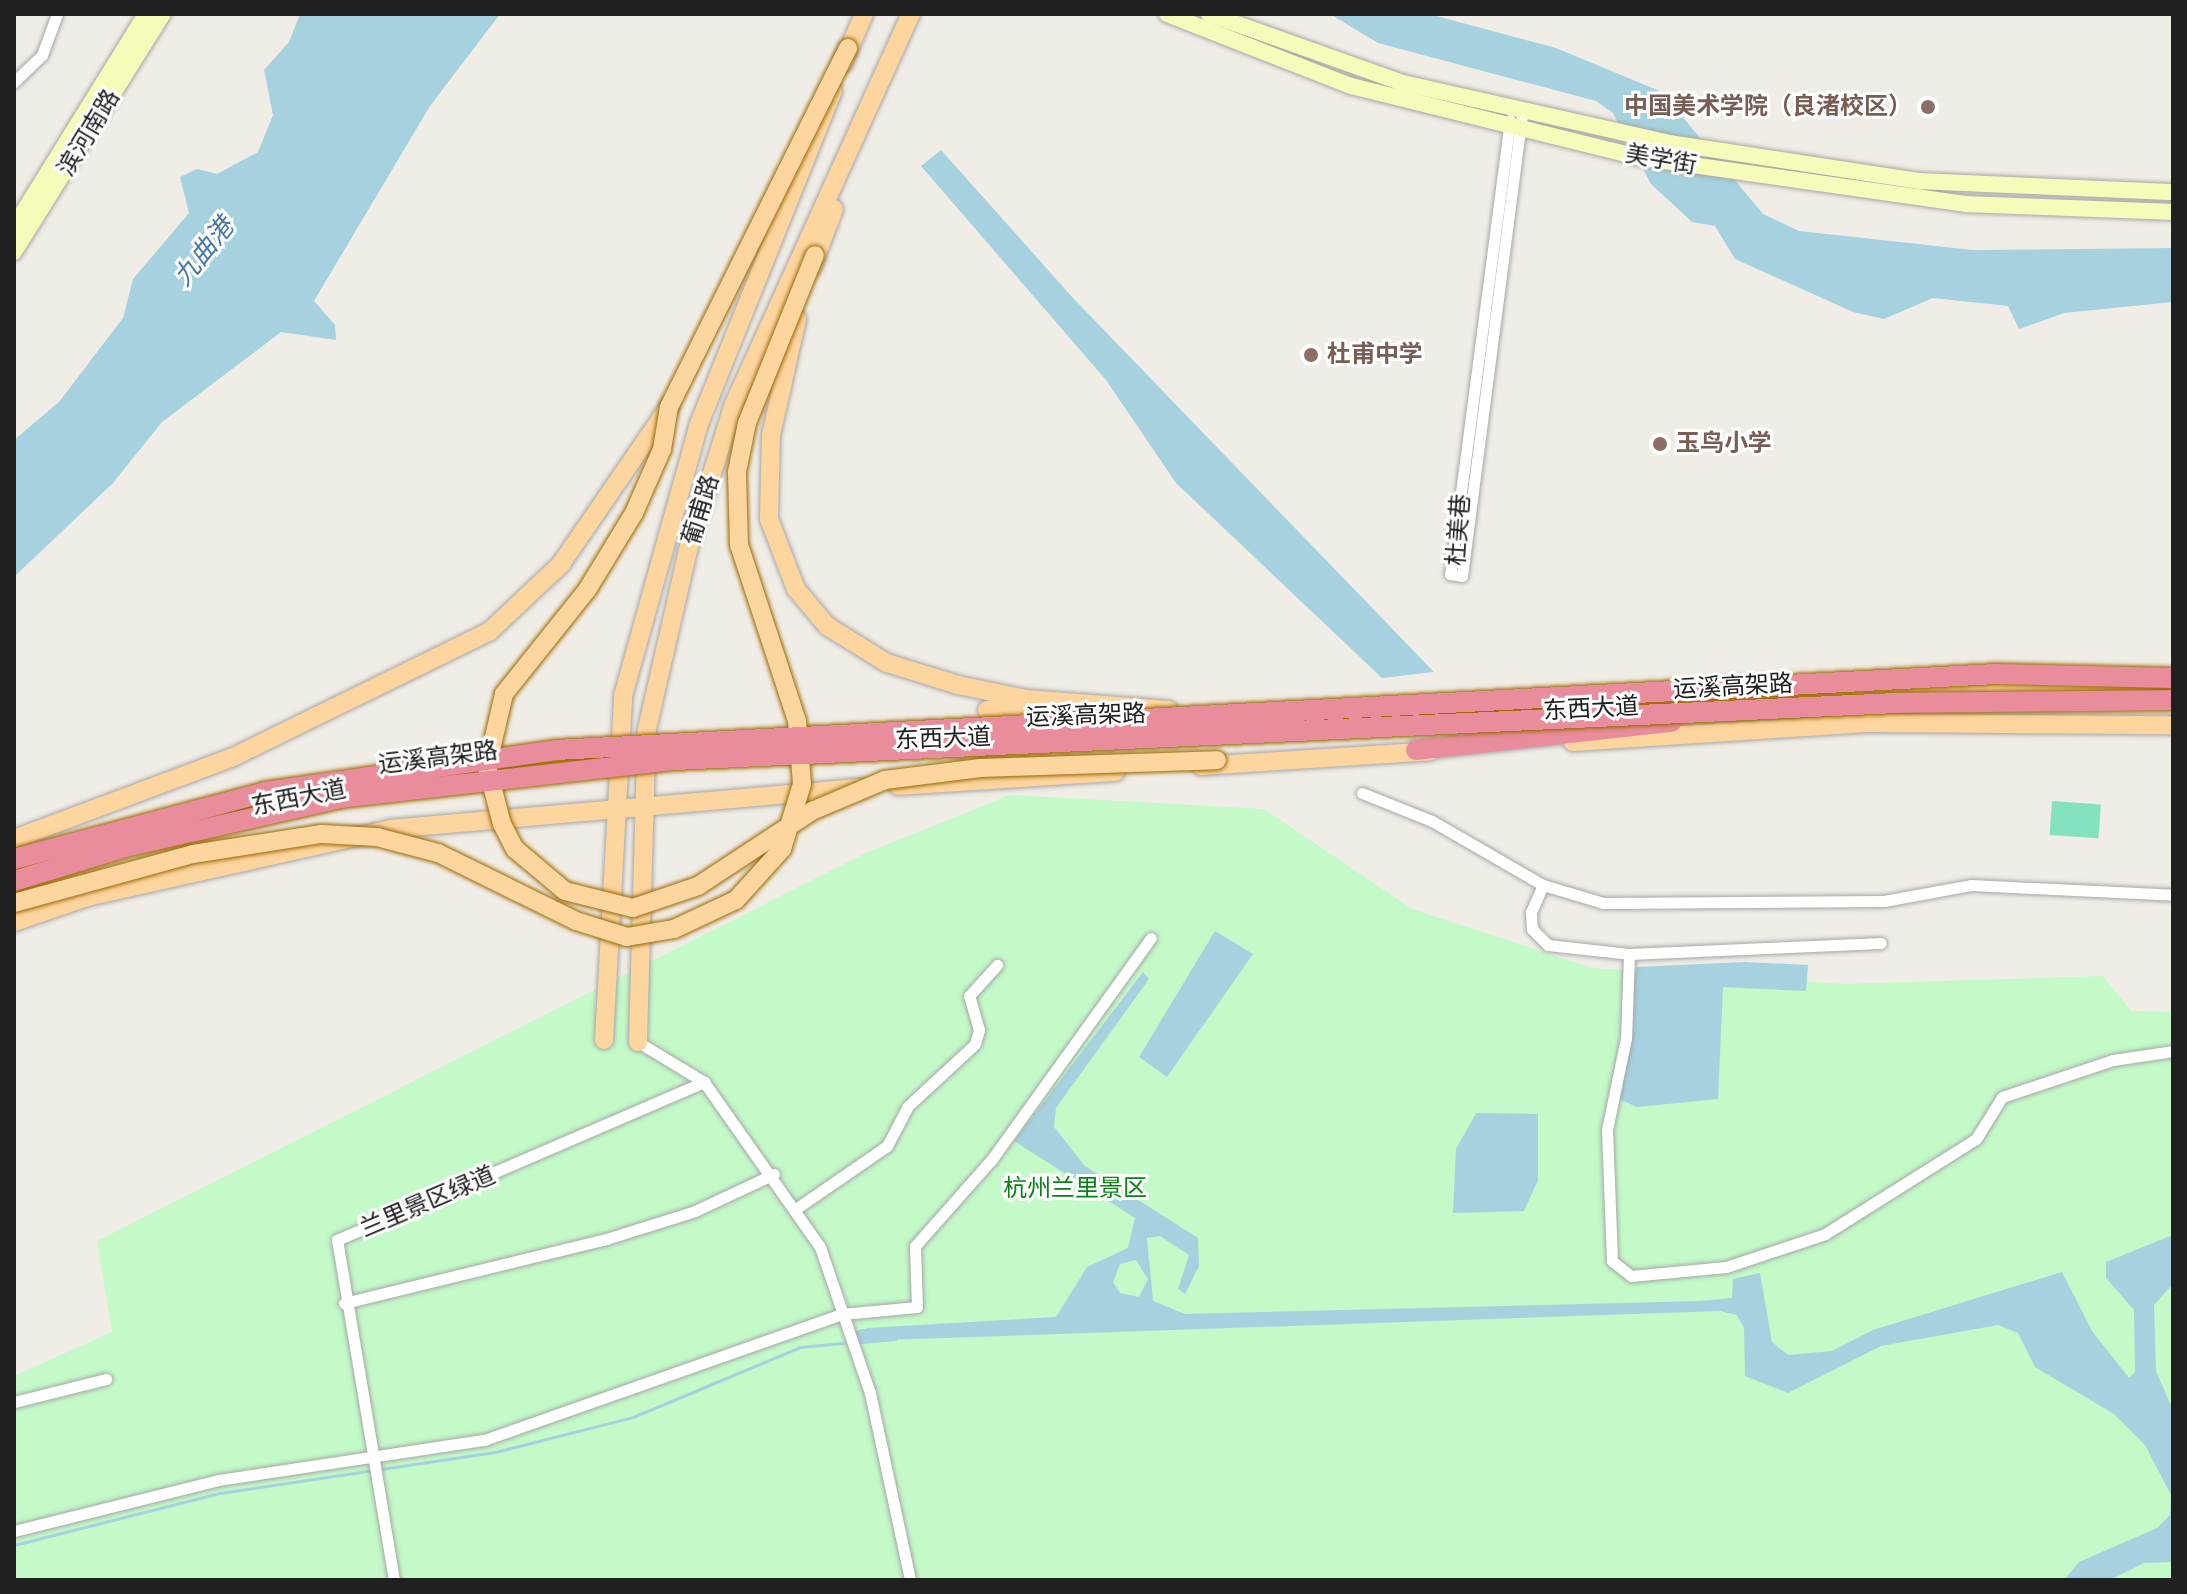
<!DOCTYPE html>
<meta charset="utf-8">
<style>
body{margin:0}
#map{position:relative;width:2187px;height:1594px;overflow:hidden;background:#f0ede6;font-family:"Varela Round","Noto Sans SC",sans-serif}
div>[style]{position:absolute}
.park>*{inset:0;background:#c3fac8}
.pitch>*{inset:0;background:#83e1bd;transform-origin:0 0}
.water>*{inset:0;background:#a6d1df}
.stream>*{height:3px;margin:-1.5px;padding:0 1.5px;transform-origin:1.5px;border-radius:1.5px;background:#a6d1df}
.roads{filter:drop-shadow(0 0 2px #a7a7a7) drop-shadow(0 0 2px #a7a7a7)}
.street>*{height:11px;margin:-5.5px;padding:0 5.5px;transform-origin:5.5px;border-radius:5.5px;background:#fff}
.secondary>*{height:16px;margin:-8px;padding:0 8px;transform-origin:8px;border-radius:8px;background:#f7fbba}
.primary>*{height:18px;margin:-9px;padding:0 9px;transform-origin:9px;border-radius:9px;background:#fdd59e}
.highway>*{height:20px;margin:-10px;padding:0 10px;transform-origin:10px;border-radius:10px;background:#e98d9d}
.bridges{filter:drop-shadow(0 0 2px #9b6900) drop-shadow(0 0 2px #9b6900)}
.primary-bridge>*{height:18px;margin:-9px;padding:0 9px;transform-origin:9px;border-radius:9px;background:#fdd59e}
.highway-bridge>*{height:20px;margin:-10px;padding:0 10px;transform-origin:10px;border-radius:10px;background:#e98d9d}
.dots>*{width:22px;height:22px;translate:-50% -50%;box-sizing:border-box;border:4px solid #fff;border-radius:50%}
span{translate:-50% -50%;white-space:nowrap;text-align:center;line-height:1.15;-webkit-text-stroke:6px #fff;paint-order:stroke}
.education-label{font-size:24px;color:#785e54;font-weight:700}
.right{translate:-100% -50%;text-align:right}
.left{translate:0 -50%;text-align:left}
.street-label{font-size:24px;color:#202020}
.park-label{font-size:24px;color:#0a8215}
.water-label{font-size:26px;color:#4778aa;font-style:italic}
.frame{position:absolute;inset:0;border:16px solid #202020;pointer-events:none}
</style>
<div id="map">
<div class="park">
<i style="clip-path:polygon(1010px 795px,1264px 809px,1412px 909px,1592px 968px,1844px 984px,2103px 976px,2131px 1011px,2173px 1012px,2173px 1580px,14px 1580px,14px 1376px,112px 1332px,97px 1241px,866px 853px)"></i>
</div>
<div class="pitch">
<i style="left:2052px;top:801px;width:49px;height:34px;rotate:4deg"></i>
</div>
<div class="water">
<i style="clip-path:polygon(300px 14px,500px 14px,430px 106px,314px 301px,335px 325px,336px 340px,281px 332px,162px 422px,113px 483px,14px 577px,14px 440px,59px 402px,123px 318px,133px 279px,189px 213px,180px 177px,197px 169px,217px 174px,258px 152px,273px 115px,264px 70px,289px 42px)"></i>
<i style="clip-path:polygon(1330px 14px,1429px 14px,1556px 48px,1662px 92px,1763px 214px,1799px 231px,1973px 250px,2173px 248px,2173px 302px,2064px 313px,2019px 329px,2008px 306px,1933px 298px,1884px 319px,1853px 312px,1735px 259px,1715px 226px,1692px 222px,1651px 184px,1613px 113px,1596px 101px,1378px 43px)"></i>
<i style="clip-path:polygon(941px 150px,1073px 298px,1434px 672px,1382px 678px,1176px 483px,1106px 380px,921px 166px)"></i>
<i style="clip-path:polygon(1215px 931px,1253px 954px,1167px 1077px,1139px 1057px)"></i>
<i style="clip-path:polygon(1745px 962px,1808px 965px,1806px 991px,1723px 987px,1718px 1099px,1637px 1107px,1619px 1099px,1636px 967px)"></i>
<i style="clip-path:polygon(evenodd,1143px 972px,1149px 979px,1056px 1108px,1054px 1127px,1085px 1166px,1198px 1238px,1199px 1266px,1185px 1294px,1178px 1289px,1189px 1255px,1160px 1236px,1147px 1238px,1153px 1301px,1185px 1314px,1700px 1301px,1732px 1298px,1733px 1279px,1760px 1273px,1772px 1342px,1788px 1355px,1832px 1351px,1873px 1330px,2062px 1272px,2092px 1331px,2129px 1378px,2135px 1372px,2134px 1310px,2106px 1278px,2106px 1262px,2173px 1235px,2173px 1284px,2154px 1305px,2156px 1371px,2173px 1410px,2173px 1562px,2144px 1563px,2110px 1580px,2064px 1580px,2079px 1562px,2157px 1528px,2170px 1515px,2171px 1495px,2145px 1445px,2114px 1414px,2035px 1367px,2018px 1333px,1998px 1325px,1881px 1346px,1788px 1393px,1745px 1376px,1744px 1328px,1737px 1315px,1720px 1311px,857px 1341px,851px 1332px,868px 1328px,1056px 1317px,1087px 1267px,1128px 1248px,1135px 1218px,1014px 1141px,1143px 972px,1136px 1260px,1148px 1279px,1139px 1297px,1120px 1293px,1113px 1282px,1120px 1264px,1136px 1260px)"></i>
<i style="clip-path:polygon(1476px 1113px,1538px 1114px,1538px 1180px,1524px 1211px,1453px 1213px,1456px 1149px)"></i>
</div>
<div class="stream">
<i style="left:861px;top:1342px;width:35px;rotate:-5deg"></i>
<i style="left:14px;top:1545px;width:212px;rotate:-14.2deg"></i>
<i style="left:220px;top:1493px;width:278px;rotate:-8.5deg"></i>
<i style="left:495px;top:1452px;width:142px;rotate:-14.2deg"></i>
<i style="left:633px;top:1417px;width:181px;rotate:-22.7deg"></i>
<i style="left:800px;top:1347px;width:43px;rotate:-5.3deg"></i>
</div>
<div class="roads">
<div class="street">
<i style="left:14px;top:82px;width:39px;rotate:-44deg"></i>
<i style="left:42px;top:55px;width:44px;rotate:-69.9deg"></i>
<i style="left:1510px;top:120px;width:458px;rotate:97.5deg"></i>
<i style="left:1450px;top:574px;width:12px;rotate:9deg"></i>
<i style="left:1462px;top:576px;width:466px;rotate:-82.6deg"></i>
<i style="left:1362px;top:793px;width:75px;rotate:21.8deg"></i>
<i style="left:1432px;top:821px;width:128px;rotate:30deg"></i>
<i style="left:1543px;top:885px;width:63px;rotate:16.7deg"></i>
<i style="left:1603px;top:903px;width:281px;rotate:-0.4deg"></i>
<i style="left:1884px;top:901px;width:88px;rotate:-10.4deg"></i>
<i style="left:1971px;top:885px;width:202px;rotate:2.8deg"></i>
<i style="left:1543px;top:885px;width:30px;rotate:114deg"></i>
<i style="left:1531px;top:912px;width:17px;rotate:87deg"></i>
<i style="left:1532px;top:929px;width:23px;rotate:45deg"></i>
<i style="left:1548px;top:945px;width:81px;rotate:6.3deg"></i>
<i style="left:1629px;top:954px;width:252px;rotate:-2.5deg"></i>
<i style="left:1629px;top:954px;width:84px;rotate:92deg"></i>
<i style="left:1626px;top:1038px;width:94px;rotate:101.7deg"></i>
<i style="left:1607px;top:1130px;width:131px;rotate:87.8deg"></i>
<i style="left:1612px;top:1261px;width:24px;rotate:38deg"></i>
<i style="left:1631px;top:1276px;width:95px;rotate:-5.4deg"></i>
<i style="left:1726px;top:1267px;width:104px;rotate:-18.4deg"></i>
<i style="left:1825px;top:1234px;width:178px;rotate:-32.2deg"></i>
<i style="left:1976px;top:1139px;width:49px;rotate:-58.2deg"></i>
<i style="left:2002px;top:1097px;width:117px;rotate:-18.4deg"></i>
<i style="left:2113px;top:1060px;width:61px;rotate:-8.5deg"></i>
<i style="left:638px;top:1042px;width:77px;rotate:31.2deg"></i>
<i style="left:704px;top:1082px;width:202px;rotate:54.9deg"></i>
<i style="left:820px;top:1247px;width:154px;rotate:71.1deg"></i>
<i style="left:870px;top:1393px;width:191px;rotate:77.9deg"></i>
<i style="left:797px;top:1208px;width:109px;rotate:-34.6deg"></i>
<i style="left:887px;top:1146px;width:45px;rotate:-62.3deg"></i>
<i style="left:908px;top:1106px;width:91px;rotate:-42.8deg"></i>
<i style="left:975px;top:1044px;width:15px;rotate:-74deg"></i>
<i style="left:979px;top:1030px;width:35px;rotate:-106deg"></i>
<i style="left:969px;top:996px;width:42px;rotate:-47.9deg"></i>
<i style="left:344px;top:1303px;width:267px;rotate:-13.7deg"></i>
<i style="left:603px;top:1240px;width:96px;rotate:-17.5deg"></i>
<i style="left:695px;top:1211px;width:87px;rotate:-25.1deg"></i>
<i style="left:14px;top:1402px;width:95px;rotate:-14deg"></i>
<i style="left:14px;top:1531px;width:210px;rotate:-14deg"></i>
<i style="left:218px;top:1480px;width:269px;rotate:-8.6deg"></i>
<i style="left:484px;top:1440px;width:380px;rotate:-19.4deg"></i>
<i style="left:842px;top:1314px;width:75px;rotate:-5.3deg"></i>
<i style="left:917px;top:1307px;width:61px;rotate:-91.9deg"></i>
<i style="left:915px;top:1246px;width:116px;rotate:-48.5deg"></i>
<i style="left:992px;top:1159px;width:272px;rotate:-54.3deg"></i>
<i style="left:394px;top:1580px;width:345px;rotate:-99.5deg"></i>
<i style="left:337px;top:1240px;width:400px;rotate:-23.3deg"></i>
</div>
<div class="secondary">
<i style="left:1167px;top:14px;width:198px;rotate:21.4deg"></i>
<i style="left:1351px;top:86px;width:301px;rotate:13.9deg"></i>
<i style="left:1643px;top:158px;width:326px;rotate:8.1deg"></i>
<i style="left:1966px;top:204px;width:207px;rotate:2.2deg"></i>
<i style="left:1209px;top:14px;width:206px;rotate:19.6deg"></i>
<i style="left:1403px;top:83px;width:268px;rotate:12.7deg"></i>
<i style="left:1664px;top:142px;width:259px;rotate:8.7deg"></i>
<i style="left:1920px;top:181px;width:253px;rotate:2.5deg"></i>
<i style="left:14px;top:227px;width:251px;rotate:-58.2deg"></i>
<i style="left:14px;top:252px;width:281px;rotate:-58deg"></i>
</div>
<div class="primary">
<i style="left:843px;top:63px;width:53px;rotate:-66.8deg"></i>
<i style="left:812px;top:267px;width:62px;rotate:-69.2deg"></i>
<i style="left:797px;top:319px;width:119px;rotate:102.6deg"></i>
<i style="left:771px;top:435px;width:84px;rotate:91.4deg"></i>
<i style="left:769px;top:519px;width:75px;rotate:68.9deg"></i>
<i style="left:796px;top:589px;width:48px;rotate:50deg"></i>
<i style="left:827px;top:626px;width:70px;rotate:31.7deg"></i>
<i style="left:887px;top:663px;width:74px;rotate:17.2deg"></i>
<i style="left:958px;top:685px;width:69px;rotate:11.6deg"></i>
<i style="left:1026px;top:699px;width:143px;rotate:4.4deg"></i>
<i style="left:1684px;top:703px;width:345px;rotate:-2.8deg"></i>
<i style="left:2029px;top:686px;width:144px;rotate:1.2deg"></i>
<i style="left:987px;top:710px;width:53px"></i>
<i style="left:1573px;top:742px;width:292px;rotate:-3.7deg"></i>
<i style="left:1864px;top:723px;width:309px;rotate:0.4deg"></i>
<i style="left:518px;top:764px;width:82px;rotate:-4.9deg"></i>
<i style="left:1201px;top:766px;width:230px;rotate:-3.7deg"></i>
<i style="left:898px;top:786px;width:218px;rotate:-3.7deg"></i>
<i style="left:211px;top:816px;width:90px;rotate:-12.8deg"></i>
<i style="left:14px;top:839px;width:232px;rotate:-20.5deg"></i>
<i style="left:231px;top:758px;width:288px;rotate:-26.1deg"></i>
<i style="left:490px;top:631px;width:98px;rotate:-43.3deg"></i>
<i style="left:561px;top:564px;width:191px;rotate:-55.5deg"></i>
<i style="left:14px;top:922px;width:77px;rotate:-18.9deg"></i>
<i style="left:87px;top:897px;width:311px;rotate:-12.6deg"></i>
<i style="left:390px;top:829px;width:472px;rotate:-5deg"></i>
<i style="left:604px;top:1040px;width:345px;rotate:-86.8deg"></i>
<i style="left:623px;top:696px;width:282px;rotate:-74.4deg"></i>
<i style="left:699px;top:424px;width:359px;rotate:-68.1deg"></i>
<i style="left:638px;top:1042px;width:313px;rotate:-88.4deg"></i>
<i style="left:647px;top:729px;width:184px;rotate:-77.1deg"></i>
<i style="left:688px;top:550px;width:151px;rotate:-72.6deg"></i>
<i style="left:733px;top:406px;width:431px;rotate:-65.6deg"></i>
</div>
<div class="highway">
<i style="left:1416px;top:750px;width:257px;rotate:-6.3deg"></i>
</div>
</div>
<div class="bridges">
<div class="primary-bridge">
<i style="left:848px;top:48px;width:401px;rotate:116.5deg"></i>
<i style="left:669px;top:407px;width:43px;rotate:99.5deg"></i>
<i style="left:662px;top:449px;width:70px;rotate:113.6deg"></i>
<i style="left:634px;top:513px;width:90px;rotate:121.4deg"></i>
<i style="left:587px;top:590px;width:133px;rotate:128.6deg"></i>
<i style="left:504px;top:694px;width:75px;rotate:103.1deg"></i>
<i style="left:487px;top:767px;width:59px;rotate:75.3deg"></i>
<i style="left:502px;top:824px;width:28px;rotate:63deg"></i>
<i style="left:515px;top:849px;width:65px;rotate:40deg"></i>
<i style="left:565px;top:891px;width:70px;rotate:14deg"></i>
<i style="left:633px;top:908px;width:69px;rotate:-18.7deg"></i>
<i style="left:698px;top:886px;width:136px;rotate:-33.3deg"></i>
<i style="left:812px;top:811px;width:79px;rotate:-23deg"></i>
<i style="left:885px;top:780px;width:96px;rotate:-7.2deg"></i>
<i style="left:980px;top:768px;width:237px;rotate:-1.9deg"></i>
<i style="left:14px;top:903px;width:186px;rotate:-15.3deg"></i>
<i style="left:193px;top:854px;width:130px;rotate:-8.9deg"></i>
<i style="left:321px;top:834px;width:56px;rotate:3.1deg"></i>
<i style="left:377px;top:837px;width:63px;rotate:14.7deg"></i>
<i style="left:438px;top:853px;width:154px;rotate:26.2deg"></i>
<i style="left:576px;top:921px;width:53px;rotate:17.4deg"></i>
<i style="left:627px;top:937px;width:48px;rotate:-9.7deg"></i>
<i style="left:674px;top:929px;width:68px;rotate:-25.1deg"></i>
<i style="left:736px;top:900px;width:69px;rotate:-48deg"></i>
<i style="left:782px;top:849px;width:68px;rotate:-72.9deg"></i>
<i style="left:802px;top:784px;width:63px;rotate:-94.5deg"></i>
<i style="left:797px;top:721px;width:185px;rotate:-108.2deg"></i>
<i style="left:739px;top:545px;width:73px;rotate:-91.6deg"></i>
<i style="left:737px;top:472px;width:50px;rotate:-78.5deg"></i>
<i style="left:747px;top:423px;width:181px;rotate:-68deg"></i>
</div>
<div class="highway-bridge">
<i style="left:14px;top:859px;width:260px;rotate:-14.9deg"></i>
<i style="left:265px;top:792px;width:294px;rotate:-8.2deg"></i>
<i style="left:556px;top:750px;width:1442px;rotate:-3.02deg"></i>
<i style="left:1996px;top:674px;width:177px;rotate:1.3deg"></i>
<i style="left:14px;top:881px;width:116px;rotate:-17deg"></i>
<i style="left:125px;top:847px;width:221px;rotate:-12.8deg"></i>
<i style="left:340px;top:798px;width:336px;rotate:-6.5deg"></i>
<i style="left:674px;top:760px;width:1225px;rotate:-2.67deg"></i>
<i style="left:1898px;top:703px;width:275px;rotate:-0.6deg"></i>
</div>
</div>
<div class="dots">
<i style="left:1928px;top:107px;background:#8d6e63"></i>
<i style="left:1311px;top:355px;background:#8d6e63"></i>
<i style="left:1660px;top:444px;background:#8d6e63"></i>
</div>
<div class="education-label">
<span class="right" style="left:1912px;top:107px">中国美术学院（良渚校区）</span>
<span class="left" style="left:1327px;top:355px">杜甫中学</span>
<span class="left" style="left:1676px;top:444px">玉鸟小学</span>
</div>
<div class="street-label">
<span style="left:89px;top:133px;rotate:-59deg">滨河南路</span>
<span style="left:1661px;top:160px;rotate:10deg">美学街</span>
<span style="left:701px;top:510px;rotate:-73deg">葡甫路</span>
<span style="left:1459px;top:530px;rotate:-86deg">杜美巷</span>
<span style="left:1733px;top:687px;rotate:-3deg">运溪高架路</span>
<span style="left:1591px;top:709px;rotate:-3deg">东西大道</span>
<span style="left:1086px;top:716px;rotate:-2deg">运溪高架路</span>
<span style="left:943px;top:739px;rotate:-2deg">东西大道</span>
<span style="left:438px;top:758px;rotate:-7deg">运溪高架路</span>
<span style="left:299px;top:798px;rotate:-11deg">东西大道</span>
<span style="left:428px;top:1202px;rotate:-23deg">兰里景区绿道</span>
</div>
<div class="park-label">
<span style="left:1075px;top:1189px">杭州兰里景区</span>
</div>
<div class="water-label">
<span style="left:204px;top:252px;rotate:-51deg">九曲港</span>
</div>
<div class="frame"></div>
</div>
